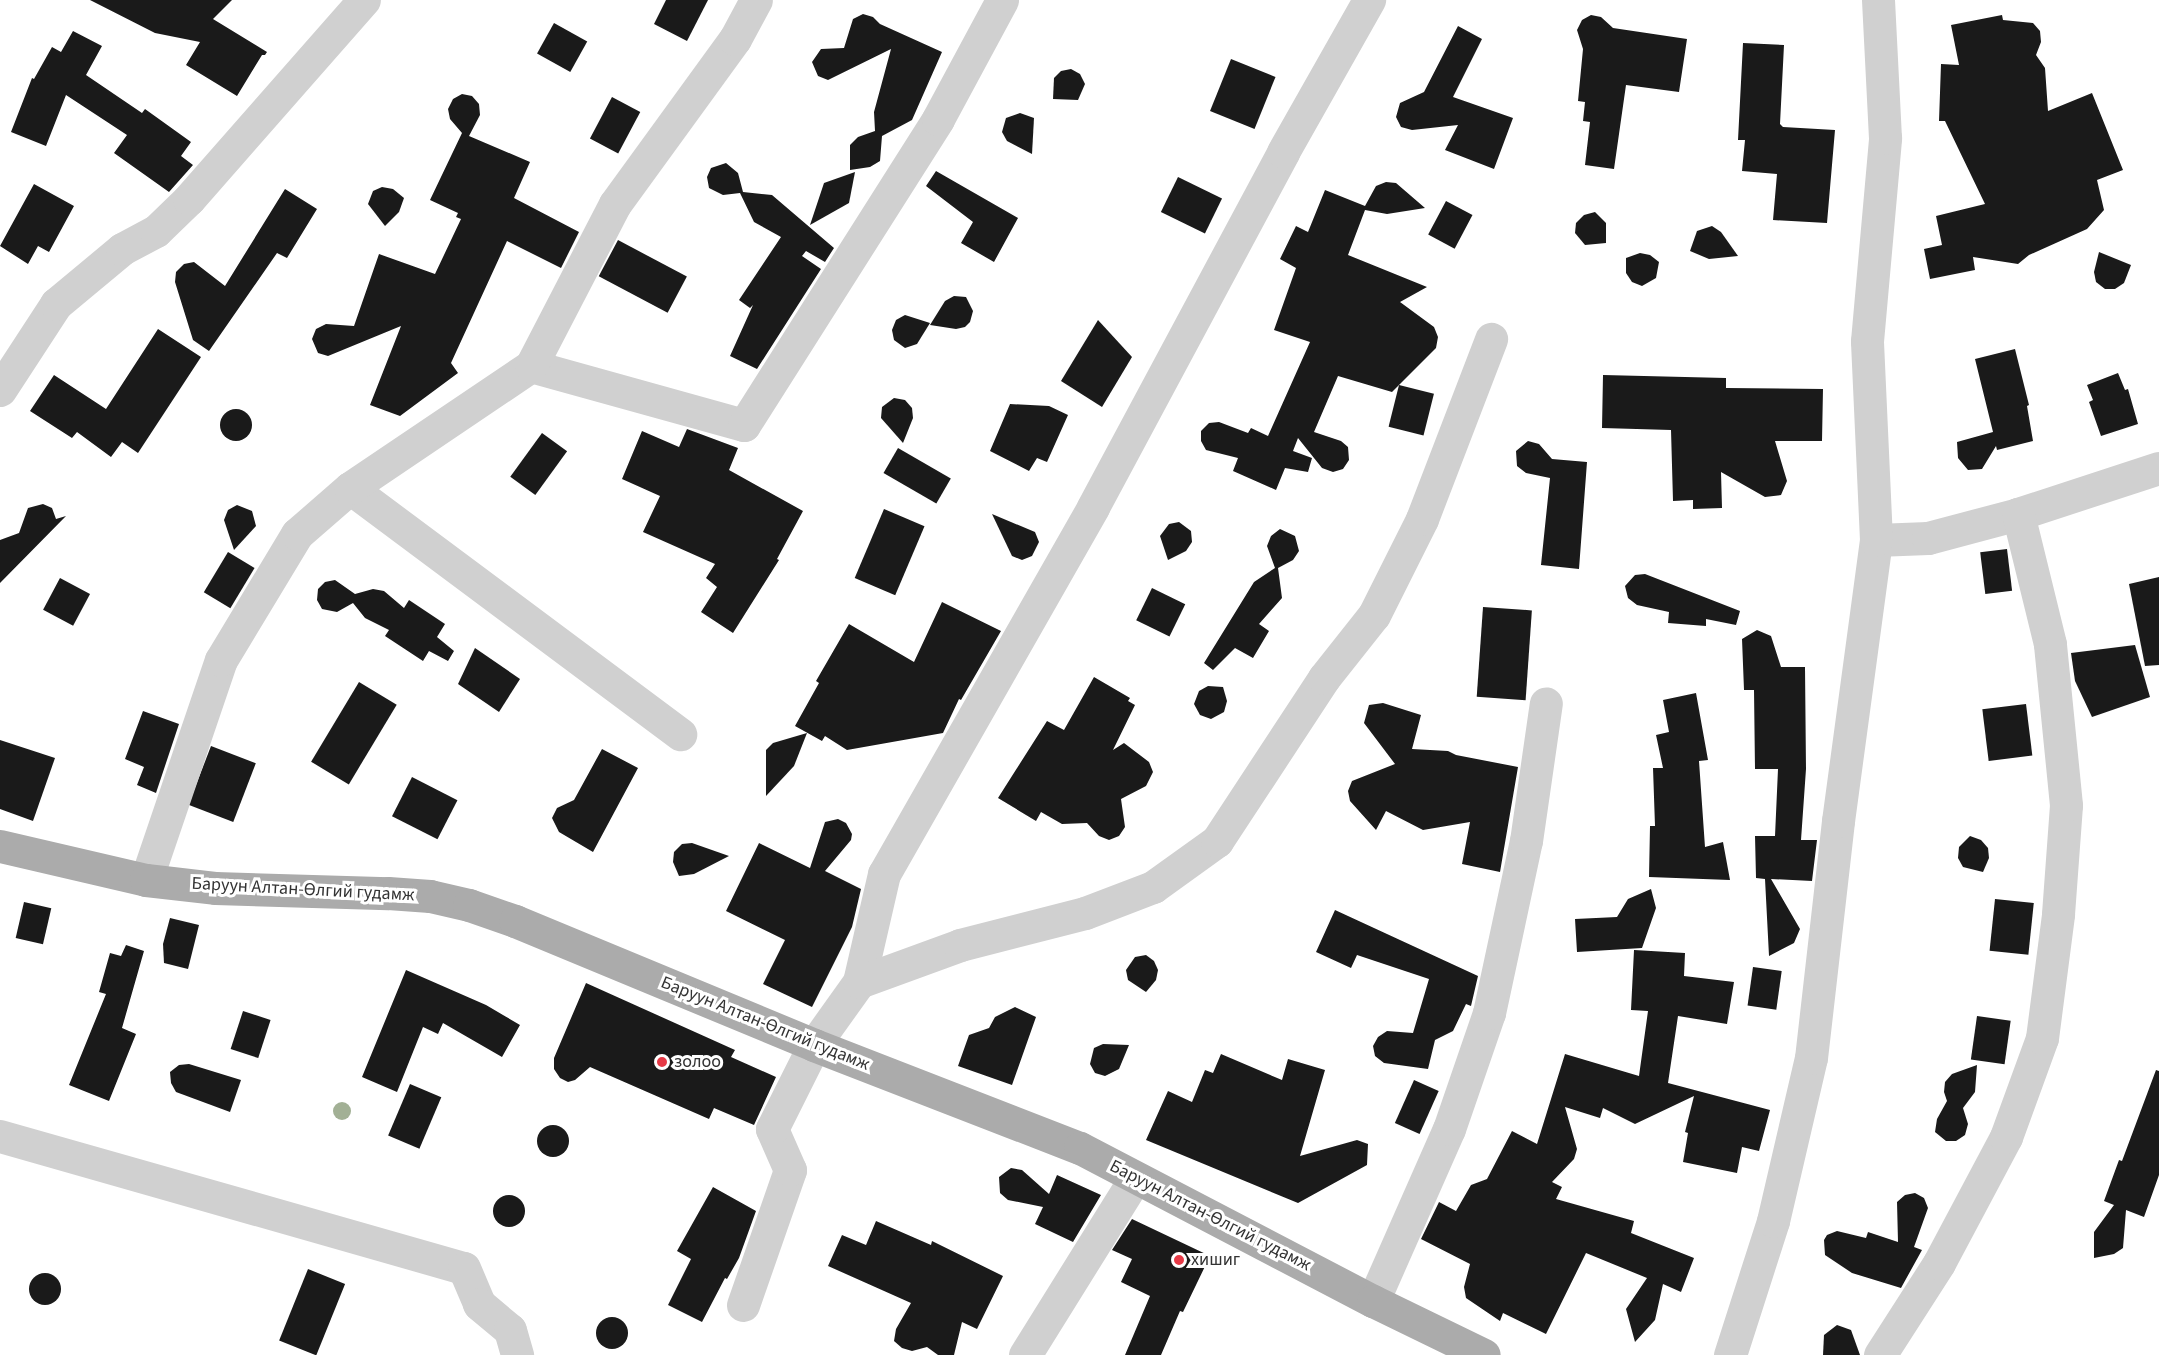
<!DOCTYPE html>
<meta charset="utf-8">
<style>
body{margin:0}
#map{position:relative;width:2159px;height:1355px;overflow:hidden;background:#fff;font-family:"Source Sans 3",sans-serif}
div>[style]{position:absolute}
.building>*{inset:0;background:#1a1a1a;transform-origin:0 0}
.round{border-radius:50%}
.minor>*{height:33px;margin:-16.5px;padding:0 16.5px;transform-origin:16.5px;border-radius:16.5px;background:#d0d0d0}
.major>*{height:33px;margin:-16.5px;padding:0 16.5px;transform-origin:16.5px;border-radius:16.5px;background:#ababab}
.trees>*{width:18px;height:18px;margin:-9px;border-radius:50%;background:#a2b095}
.dots>*{width:16px;height:16px;translate:-50% -50%;box-sizing:border-box;border:3px solid #fff;border-radius:50%}
span{translate:-50% -50%;white-space:nowrap;text-align:center;line-height:1.15;-webkit-text-stroke:6px #fff;paint-order:stroke}
.street-label{font-size:18px;color:#333}
.poi-label{font-size:18px;color:#333}
.left{translate:0 -50%;text-align:left}
</style>
<div id="map">
<div class="building">
<i style="clip-path:polygon(90px 0,232px 0,213px 19px,267px 52px,265px 55px,262px 55px,237px 96px,186px 65px,200px 42px,155px 33px)"></i>
<i style="clip-path:polygon(666px 0,708px 0,687px 41px,654px 24px)"></i>
<i style="clip-path:polygon(863px 14px,873px 17px,880px 24px,942px 52px,912px 120px,882px 136px,880px 161px,870px 167px,850px 170px,850px 145px,858px 137px,875px 131px,874px 112px,891px 49px,828px 80px,818px 76px,812px 62px,821px 49px,844px 48px,853px 19px)"></i>
<i style="clip-path:polygon(1591px 15px,1601px 17px,1613px 28px,1687px 39px,1679px 92px,1626px 85px,1614px 169px,1585px 165px,1590px 122px,1583px 121px,1585px 102px,1578px 101px,1583px 49px,1577px 30px,1582px 20px)"></i>
<i style="clip-path:polygon(2002px 15px,2003px 20px,2033px 23px,2040px 31px,2041px 42px,2036px 55px,2045px 68px,2048px 111px,2092px 93px,2123px 170px,2097px 180px,2104px 210px,2087px 229px,2029px 255px,2018px 264px,1973px 257px,1975px 270px,1930px 279px,1924px 249px,1942px 245px,1936px 216px,1985px 204px,1945px 121px,1939px 121px,1941px 64px,1959px 65px,1951px 25px)"></i>
<i style="left:554px;top:23px;width:38px;height:35px;rotate:29deg"></i>
<i style="clip-path:polygon(1458px 26px,1482px 39px,1453px 97px,1513px 118px,1494px 169px,1445px 150px,1458px 125px,1412px 130px,1401px 127px,1396px 117px,1400px 103px,1424px 92px)"></i>
<i style="clip-path:polygon(73px 31px,102px 46px,86px 75px,142px 113px,145px 109px,191px 142px,181px 156px,193px 165px,169px 192px,114px 153px,127px 135px,66px 95px,46px 146px,11px 132px,32px 78px,34px 79px,52px 47px,61px 52px)"></i>
<i style="clip-path:polygon(1743px 43px,1784px 45px,1780px 124px,1783px 127px,1835px 130px,1827px 223px,1773px 220px,1777px 174px,1742px 171px,1745px 140px,1738px 140px)"></i>
<i style="left:1231px;top:59px;width:48px;height:56px;rotate:22deg"></i>
<i style="clip-path:polygon(1071px 69px,1080px 74px,1085px 84px,1078px 100px,1053px 99px,1054px 78px,1061px 71px)"></i>
<i style="clip-path:polygon(462px 94px,472px 96px,479px 104px,480px 115px,469px 136px,530px 162px,514px 198px,579px 232px,561px 268px,507px 241px,451px 363px,458px 373px,400px 416px,370px 405px,401px 326px,328px 356px,318px 353px,312px 339px,316px 329px,326px 324px,354px 326px,379px 254px,435px 274px,461px 219px,456px 217px,458px 213px,430px 200px,462px 133px,450px 119px,448px 109px,453px 99px)"></i>
<i style="left:612px;top:97px;width:32px;height:47px;rotate:28deg"></i>
<i style="clip-path:polygon(1020px 113px,1034px 118px,1032px 154px,1007px 141px,1002px 132px,1006px 118px)"></i>
<i style="clip-path:polygon(726px 163px,738px 173px,743px 192px,772px 195px,834px 248px,825px 262px,806px 251px,802px 256px,821px 269px,757px 369px,730px 356px,753px 305px,750px 308px,739px 300px,781px 237px,754px 222px,740px 193px,723px 195px,709px 188px,707px 177px,711px 168px)"></i>
<i style="clip-path:polygon(936px 171px,1018px 218px,994px 262px,961px 243px,973px 222px,926px 186px)"></i>
<i style="clip-path:polygon(855px 172px,849px 203px,810px 225px,824px 183px)"></i>
<i style="left:1178px;top:177px;width:49px;height:39px;rotate:26deg"></i>
<i style="clip-path:polygon(1386px 182px,1396px 183px,1425px 208px,1387px 214px,1365px 210px,1348px 255px,1427px 287px,1400px 302px,1434px 327px,1438px 337px,1436px 348px,1392px 392px,1338px 376px,1314px 432px,1341px 441px,1348px 447px,1349px 460px,1343px 469px,1333px 472px,1322px 468px,1298px 438px,1293px 451px,1312px 458px,1308px 472px,1285px 468px,1276px 490px,1233px 471px,1238px 458px,1206px 450px,1201px 441px,1201px 431px,1209px 423px,1219px 422px,1248px 433px,1251px 428px,1268px 436px,1310px 342px,1274px 330px,1296px 268px,1280px 259px,1296px 226px,1308px 232px,1325px 190px,1365px 206px,1376px 186px)"></i>
<i style="clip-path:polygon(34px 184px,74px 206px,49px 252px,38px 246px,28px 264px,0 246px)"></i>
<i style="clip-path:polygon(382px 187px,393px 189px,404px 198px,399px 212px,385px 226px,368px 204px,373px 191px)"></i>
<i style="clip-path:polygon(285px 189px,317px 209px,287px 258px,277px 253px,209px 351px,193px 340px,175px 282px,176px 272px,184px 264px,194px 262px,225px 286px)"></i>
<i style="left:1446px;top:201px;width:30px;height:38px;rotate:28deg"></i>
<i style="clip-path:polygon(1595px 212px,1606px 223px,1606px 243px,1585px 245px,1575px 233px,1576px 223px,1584px 215px)"></i>
<i style="clip-path:polygon(1712px 226px,1721px 232px,1738px 256px,1709px 259px,1690px 251px,1697px 231px)"></i>
<i style="left:618px;top:240px;width:78px;height:41px;rotate:28deg"></i>
<i style="clip-path:polygon(2099px 252px,2131px 265px,2124px 283px,2115px 289px,2105px 289px,2096px 282px,2094px 272px)"></i>
<i style="clip-path:polygon(1640px 253px,1650px 255px,1659px 262px,1656px 278px,1642px 286px,1632px 282px,1626px 273px,1626px 258px)"></i>
<i style="clip-path:polygon(954px 296px,966px 297px,973px 311px,970px 322px,965px 327px,956px 329px,930px 325px,945px 301px)"></i>
<i style="clip-path:polygon(905px 315px,930px 323px,917px 344px,905px 348px,894px 340px,892px 330px,896px 320px)"></i>
<i style="clip-path:polygon(1098px 320px,1132px 357px,1102px 407px,1061px 381px)"></i>
<i style="clip-path:polygon(158px 329px,201px 357px,138px 453px,122px 442px,111px 457px,77px 432px,72px 438px,30px 411px,54px 375px,106px 409px)"></i>
<i style="clip-path:polygon(2015px 349px,2029px 405px,2027px 406px,2033px 441px,1997px 450px,1996px 446px,1982px 469px,1968px 470px,1958px 458px,1957px 442px,1993px 432px,1975px 359px)"></i>
<i style="clip-path:polygon(2118px 373px,2125px 390px,2128px 389px,2138px 424px,2101px 436px,2089px 402px,2093px 400px,2087px 385px)"></i>
<i style="clip-path:polygon(1603px 375px,1726px 378px,1726px 388px,1823px 389px,1822px 441px,1775px 441px,1787px 481px,1781px 495px,1765px 497px,1721px 472px,1722px 508px,1693px 509px,1693px 500px,1673px 501px,1671px 430px,1602px 428px)"></i>
<i style="left:1399px;top:385px;width:36px;height:43px;rotate:14deg"></i>
<i style="clip-path:polygon(894px 398px,905px 400px,912px 408px,913px 418px,903px 443px,881px 418px,882px 407px)"></i>
<i style="clip-path:polygon(1010px 404px,1049px 406px,1068px 415px,1047px 462px,1037px 458px,1029px 471px,990px 451px)"></i>
<i class="round" style="left:220px;top:409px;width:32px;height:32px"></i>
<i style="clip-path:polygon(687px 429px,738px 448px,729px 470px,803px 511px,777px 559px,779px 560px,733px 633px,701px 612px,717px 587px,706px 578px,715px 564px,643px 532px,660px 496px,622px 479px,642px 431px,679px 447px)"></i>
<i style="left:542px;top:433px;width:31px;height:54px;rotate:36deg"></i>
<i style="clip-path:polygon(1528px 441px,1539px 444px,1552px 459px,1587px 462px,1579px 569px,1541px 565px,1550px 478px,1526px 473px,1517px 466px,1516px 451px)"></i>
<i style="left:898px;top:448px;width:61px;height:29px;rotate:30deg"></i>
<i style="clip-path:polygon(43px 504px,52px 508px,56px 519px,66px 516px,0 583px,0 540px,19px 533px,28px 508px)"></i>
<i style="clip-path:polygon(237px 505px,252px 511px,256px 526px,234px 550px,224px 520px,228px 510px)"></i>
<i style="left:884px;top:509px;width:44px;height:75px;rotate:23deg"></i>
<i style="clip-path:polygon(992px 514px,1035px 532px,1039px 542px,1032px 556px,1022px 560px,1012px 556px)"></i>
<i style="clip-path:polygon(1179px 522px,1191px 531px,1192px 542px,1186px 551px,1168px 560px,1160px 536px,1169px 524px)"></i>
<i style="clip-path:polygon(1280px 529px,1295px 536px,1299px 551px,1293px 560px,1278px 568px,1282px 598px,1259px 624px,1269px 631px,1253px 658px,1235px 648px,1213px 670px,1204px 663px,1254px 582px,1275px 568px,1267px 546px,1271px 536px)"></i>
<i style="left:2007px;top:549px;width:42px;height:27px;rotate:83deg"></i>
<i style="left:228px;top:552px;width:31px;height:47px;rotate:31deg"></i>
<i style="clip-path:polygon(1645px 574px,1740px 611px,1736px 625px,1706px 619px,1706px 626px,1668px 623px,1669px 612px,1637px 605px,1628px 598px,1625px 586px,1635px 575px)"></i>
<i style="clip-path:polygon(2159px 577px,2159px 665px,2145px 666px,2129px 584px)"></i>
<i style="left:60px;top:578px;width:34px;height:36px;rotate:28deg"></i>
<i style="clip-path:polygon(335px 580px,355px 594px,373px 589px,384px 591px,404px 608px,409px 600px,445px 624px,437px 637px,454px 651px,448px 661px,429px 651px,423px 661px,385px 636px,389px 630px,365px 618px,353px 603px,337px 612px,322px 609px,317px 600px,318px 589px,325px 582px)"></i>
<i style="left:1152px;top:588px;width:37px;height:36px;rotate:26deg"></i>
<i style="clip-path:polygon(942px 602px,1001px 631px,961px 700px,959px 699px,943px 733px,847px 750px,825px 736px,822px 741px,795px 726px,819px 683px,816px 681px,849px 624px,914px 662px)"></i>
<i style="left:1483px;top:607px;width:49px;height:90px;rotate:4deg"></i>
<i style="clip-path:polygon(1757px 630px,1771px 636px,1781px 667px,1805px 667px,1806px 769px,1801px 840px,1817px 840px,1812px 881px,1771px 879px,1800px 929px,1794px 943px,1769px 956px,1765px 879px,1756px 878px,1755px 836px,1775px 836px,1778px 769px,1755px 769px,1754px 690px,1744px 690px,1742px 639px)"></i>
<i style="clip-path:polygon(2135px 645px,2150px 697px,2092px 717px,2075px 681px,2071px 653px)"></i>
<i style="clip-path:polygon(475px 648px,520px 679px,499px 712px,458px 684px)"></i>
<i style="clip-path:polygon(1094px 677px,1130px 698px,1128px 701px,1135px 705px,1113px 750px,1124px 743px,1149px 762px,1153px 772px,1146px 786px,1121px 799px,1125px 827px,1119px 836px,1109px 840px,1099px 836px,1087px 823px,1062px 824px,1041px 812px,1036px 821px,998px 798px,1047px 721px,1064px 730px)"></i>
<i style="left:359px;top:682px;width:44px;height:93px;rotate:31deg"></i>
<i style="clip-path:polygon(1208px 686px,1223px 687px,1227px 701px,1224px 712px,1211px 719px,1200px 715px,1194px 704px,1199px 691px)"></i>
<i style="clip-path:polygon(1696px 693px,1708px 760px,1699px 761px,1705px 847px,1723px 842px,1730px 880px,1649px 877px,1650px 826px,1655px 826px,1653px 768px,1663px 768px,1656px 735px,1669px 732px,1663px 700px)"></i>
<i style="clip-path:polygon(1383px 703px,1421px 715px,1412px 749px,1448px 751px,1456px 755px,1518px 767px,1500px 872px,1462px 864px,1470px 822px,1423px 830px,1386px 811px,1376px 830px,1350px 801px,1348px 791px,1352px 781px,1395px 764px,1364px 723px,1369px 705px)"></i>
<i style="left:2026px;top:704px;width:52px;height:44px;rotate:83deg"></i>
<i style="clip-path:polygon(143px 711px,179px 724px,156px 793px,137px 785px,144px 767px,125px 759px)"></i>
<i style="clip-path:polygon(807px 733px,794px 766px,766px 796px,766px 750px,773px 743px)"></i>
<i style="clip-path:polygon(0 740px,55px 758px,33px 821px,0 809px)"></i>
<i style="left:211px;top:746px;width:48px;height:63px;rotate:21deg"></i>
<i style="clip-path:polygon(602px 749px,638px 768px,593px 852px,559px 832px,552px 818px,557px 808px,574px 800px)"></i>
<i style="left:412px;top:777px;width:51px;height:44px;rotate:27deg"></i>
<i style="clip-path:polygon(838px 819px,846px 823px,852px 834px,851px 840px,825px 871px,861px 889px,852px 927px,812px 1007px,763px 984px,785px 940px,726px 911px,759px 843px,810px 868px,825px 822px)"></i>
<i style="clip-path:polygon(1970px 836px,1981px 840px,1988px 848px,1989px 858px,1983px 872px,1963px 867px,1958px 858px,1959px 847px)"></i>
<i style="clip-path:polygon(692px 843px,729px 856px,694px 874px,679px 876px,673px 862px,674px 852px,682px 844px)"></i>
<i style="clip-path:polygon(1651px 889px,1656px 908px,1642px 948px,1577px 952px,1575px 919px,1617px 917px,1628px 899px)"></i>
<i style="left:1995px;top:899px;width:39px;height:52px;rotate:6deg"></i>
<i style="left:24px;top:902px;width:28px;height:37px;rotate:13deg"></i>
<i style="clip-path:polygon(1335px 910px,1478px 976px,1471px 1006px,1466px 1004px,1453px 1031px,1435px 1040px,1428px 1069px,1384px 1063px,1375px 1056px,1373px 1046px,1378px 1037px,1387px 1031px,1413px 1033px,1429px 979px,1357px 955px,1351px 968px,1316px 952px)"></i>
<i style="clip-path:polygon(170px 918px,199px 925px,188px 969px,164px 963px,163px 944px)"></i>
<i style="clip-path:polygon(126px 945px,144px 951px,122px 1028px,136px 1034px,109px 1101px,69px 1085px,106px 994px,99px 992px,110px 953px,121px 956px)"></i>
<i style="clip-path:polygon(1634px 950px,1685px 953px,1684px 976px,1734px 982px,1727px 1024px,1678px 1016px,1668px 1083px,1770px 1110px,1759px 1151px,1742px 1147px,1737px 1173px,1683px 1162px,1688px 1133px,1685px 1132px,1694px 1096px,1635px 1124px,1603px 1108px,1600px 1118px,1565px 1107px,1577px 1149px,1574px 1159px,1552px 1182px,1562px 1187px,1556px 1199px,1634px 1221px,1631px 1233px,1694px 1258px,1681px 1292px,1663px 1284px,1655px 1320px,1635px 1342px,1626px 1309px,1647px 1278px,1586px 1253px,1546px 1334px,1503px 1313px,1500px 1321px,1466px 1298px,1464px 1287px,1470px 1264px,1421px 1239px,1439px 1202px,1456px 1211px,1471px 1185px,1487px 1179px,1512px 1131px,1537px 1144px,1565px 1054px,1639px 1076px,1648px 1011px,1631px 1010px)"></i>
<i style="clip-path:polygon(1146px 955px,1154px 961px,1158px 970px,1156px 980px,1146px 992px,1128px 980px,1126px 970px,1135px 957px)"></i>
<i style="left:1753px;top:967px;width:29px;height:39px;rotate:8deg"></i>
<i style="clip-path:polygon(406px 970px,486px 1005px,520px 1025px,502px 1057px,443px 1023px,438px 1034px,423px 1027px,397px 1092px,362px 1077px)"></i>
<i style="clip-path:polygon(586px 983px,735px 1050px,731px 1057px,776px 1077px,754px 1125px,714px 1108px,709px 1119px,590px 1067px,575px 1080px,568px 1082px,560px 1078px,554px 1069px,554px 1058px)"></i>
<i style="clip-path:polygon(1015px 1007px,1036px 1017px,1012px 1085px,958px 1066px,969px 1035px,989px 1028px,995px 1017px)"></i>
<i style="left:243px;top:1011px;width:29px;height:40px;rotate:18deg"></i>
<i style="left:1977px;top:1016px;width:34px;height:44px;rotate:8deg"></i>
<i style="clip-path:polygon(1103px 1044px,1129px 1045px,1119px 1069px,1105px 1076px,1095px 1073px,1090px 1064px,1094px 1048px)"></i>
<i style="clip-path:polygon(1221px 1054px,1282px 1080px,1288px 1059px,1325px 1070px,1300px 1156px,1357px 1140px,1368px 1144px,1367px 1165px,1298px 1203px,1146px 1140px,1168px 1091px,1192px 1102px,1205px 1070px,1213px 1073px)"></i>
<i style="clip-path:polygon(189px 1064px,241px 1080px,230px 1112px,176px 1092px,171px 1083px,170px 1072px,179px 1065px)"></i>
<i style="clip-path:polygon(1977px 1065px,1975px 1092px,1963px 1108px,1968px 1124px,1965px 1135px,1956px 1141px,1946px 1141px,1935px 1132px,1937px 1119px,1947px 1101px,1944px 1092px,1945px 1082px,1952px 1074px)"></i>
<i style="clip-path:polygon(2156px 1070px,2159px 1071px,2159px 1175px,2144px 1217px,2126px 1210px,2123px 1248px,2114px 1254px,2094px 1258px,2094px 1232px,2114px 1205px,2104px 1201px,2119px 1160px,2122px 1161px)"></i>
<i style="left:1414px;top:1080px;width:27px;height:47px;rotate:24deg"></i>
<i style="left:410px;top:1084px;width:34px;height:56px;rotate:23deg"></i>
<i class="round" style="left:537px;top:1125px;width:32px;height:32px"></i>
<i style="clip-path:polygon(1011px 1168px,1022px 1170px,1049px 1194px,1057px 1175px,1101px 1195px,1073px 1242px,1035px 1224px,1043px 1207px,1008px 1200px,1000px 1193px,999px 1177px)"></i>
<i style="clip-path:polygon(713px 1187px,756px 1211px,739px 1258px,727px 1279px,725px 1278px,702px 1322px,668px 1305px,691px 1259px,677px 1251px)"></i>
<i style="clip-path:polygon(1915px 1193px,1924px 1198px,1928px 1208px,1914px 1247px,1922px 1250px,1901px 1288px,1852px 1273px,1825px 1255px,1824px 1240px,1827px 1235px,1837px 1231px,1866px 1238px,1868px 1232px,1898px 1242px,1897px 1202px,1905px 1195px)"></i>
<i class="round" style="left:493px;top:1195px;width:32px;height:32px"></i>
<i style="clip-path:polygon(1132px 1219px,1210px 1256px,1183px 1312px,1180px 1311px,1161px 1355px,1125px 1355px,1150px 1296px,1121px 1282px,1132px 1259px,1112px 1250px)"></i>
<i style="clip-path:polygon(876px 1221px,931px 1245px,932px 1241px,1003px 1276px,977px 1329px,962px 1322px,954px 1355px,938px 1355px,927px 1347px,912px 1351px,902px 1348px,894px 1341px,896px 1329px,911px 1303px,828px 1266px,842px 1235px,866px 1245px)"></i>
<i style="left:308px;top:1269px;width:40px;height:77px;rotate:22deg"></i>
<i class="round" style="left:29px;top:1273px;width:32px;height:32px"></i>
<i class="round" style="left:596px;top:1317px;width:32px;height:32px"></i>
<i style="clip-path:polygon(1837px 1325px,1851px 1330px,1860px 1355px,1823px 1355px,1824px 1335px)"></i>
</div>
<div class="minor">
<i style="left:531px;top:366px;width:221px;rotate:15.5deg"></i>
<i style="left:744px;top:425px;width:362px;rotate:-57.6deg"></i>
<i style="left:938px;top:119px;width:135px;rotate:-61.7deg"></i>
<i style="left:0;top:390px;width:103px;rotate:-56.9deg"></i>
<i style="left:56px;top:304px;width:86px;rotate:-39.8deg"></i>
<i style="left:122px;top:249px;width:38px;rotate:-28deg"></i>
<i style="left:156px;top:231px;width:46px;rotate:-44.1deg"></i>
<i style="left:189px;top:199px;width:265px;rotate:-48.7deg"></i>
<i style="left:350px;top:488px;width:412px;rotate:36.7deg"></i>
<i style="left:1876px;top:540px;width:52px;rotate:-2.2deg"></i>
<i style="left:1928px;top:538px;width:93px;rotate:-14.9deg"></i>
<i style="left:2018px;top:514px;width:148px;rotate:-18.1deg"></i>
<i style="left:146px;top:880px;width:232px;rotate:-71.2deg"></i>
<i style="left:221px;top:660px;width:147px;rotate:-58.9deg"></i>
<i style="left:297px;top:534px;width:70px;rotate:-41deg"></i>
<i style="left:350px;top:488px;width:218px;rotate:-34deg"></i>
<i style="left:531px;top:366px;width:182px;rotate:-62.6deg"></i>
<i style="left:615px;top:204px;width:204px;rotate:-54deg"></i>
<i style="left:735px;top:39px;width:44px;rotate:-61.7deg"></i>
<i style="left:859px;top:982px;width:111px;rotate:-77deg"></i>
<i style="left:884px;top:874px;width:422px;rotate:-60.3deg"></i>
<i style="left:1093px;top:507px;width:403px;rotate:-61.8deg"></i>
<i style="left:1283px;top:152px;width:175px;rotate:-60.5deg"></i>
<i style="left:0;top:1136px;width:482px;rotate:15.9deg"></i>
<i style="left:464px;top:1268px;width:39px;rotate:67deg"></i>
<i style="left:479px;top:1304px;width:40px;rotate:40deg"></i>
<i style="left:510px;top:1330px;width:26px;rotate:74deg"></i>
<i style="left:1373px;top:1301px;width:188px;rotate:-66.2deg"></i>
<i style="left:1449px;top:1129px;width:123px;rotate:-71deg"></i>
<i style="left:1489px;top:1013px;width:176px;rotate:-77.9deg"></i>
<i style="left:1526px;top:841px;width:139px;rotate:-81.8deg"></i>
<i style="left:743px;top:1305px;width:143px;rotate:-70.8deg"></i>
<i style="left:790px;top:1170px;width:45px;rotate:-113.7deg"></i>
<i style="left:772px;top:1129px;width:94px;rotate:-63.4deg"></i>
<i style="left:814px;top:1045px;width:77px;rotate:-54.5deg"></i>
<i style="left:859px;top:982px;width:108px;rotate:-20.1deg"></i>
<i style="left:960px;top:945px;width:129px;rotate:-14.4deg"></i>
<i style="left:1085px;top:913px;width:73px;rotate:-20.9deg"></i>
<i style="left:1153px;top:887px;width:79px;rotate:-35.7deg"></i>
<i style="left:1217px;top:841px;width:195px;rotate:-56.7deg"></i>
<i style="left:1324px;top:678px;width:80px;rotate:-51.6deg"></i>
<i style="left:1374px;top:615px;width:107px;rotate:-63.4deg"></i>
<i style="left:1422px;top:519px;width:193px;rotate:-69deg"></i>
<i style="left:1025px;top:1355px;width:208px;rotate:-58.1deg"></i>
<i style="left:1730px;top:1355px;width:141px;rotate:-72.2deg"></i>
<i style="left:1773px;top:1221px;width:167px;rotate:-76.9deg"></i>
<i style="left:1811px;top:1058px;width:239px;rotate:-83.5deg"></i>
<i style="left:1838px;top:821px;width:284px;rotate:-82.3deg"></i>
<i style="left:1876px;top:540px;width:199px;rotate:-92.6deg"></i>
<i style="left:1867px;top:341px;width:204px;rotate:-84.9deg"></i>
<i style="left:1885px;top:138px;width:138px;rotate:-92.9deg"></i>
<i style="left:1880px;top:1355px;width:109px;rotate:-57.3deg"></i>
<i style="left:1939px;top:1263px;width:143px;rotate:-62deg"></i>
<i style="left:2006px;top:1137px;width:105px;rotate:-70deg"></i>
<i style="left:2042px;top:1038px;width:125px;rotate:-82.6deg"></i>
<i style="left:2058px;top:914px;width:109px;rotate:-85.8deg"></i>
<i style="left:2066px;top:805px;width:162px;rotate:-95.7deg"></i>
<i style="left:2050px;top:644px;width:134px;rotate:-103.8deg"></i>
</div>
<div class="major">
<i style="left:0;top:846px;width:150px;rotate:13.1deg"></i>
<i style="left:146px;top:880px;width:69px;rotate:6.6deg"></i>
<i style="left:215px;top:888px;width:173px;rotate:1.7deg"></i>
<i style="left:388px;top:893px;width:42px;rotate:4.1deg"></i>
<i style="left:430px;top:896px;width:40px;rotate:13deg"></i>
<i style="left:469px;top:905px;width:49px;rotate:19.2deg"></i>
<i style="left:515px;top:921px;width:324px;rotate:22.5deg"></i>
<i style="left:814px;top:1045px;width:285px;rotate:21.2deg"></i>
<i style="left:1080px;top:1148px;width:331px;rotate:27.6deg"></i>
<i style="left:1373px;top:1301px;width:123px;rotate:25.9deg"></i>
</div>
<div class="trees">
<i style="left:342px;top:1111px"></i>
</div>
<div class="dots">
<i style="left:662px;top:1062px;background:#e63946"></i>
<i style="left:1179px;top:1260px;background:#e63946"></i>
</div>
<div class="street-label">
<span style="left:303px;top:890px;rotate:3deg">Баруун Алтан-Өлгий гудамж</span>
<span style="left:765px;top:1024px;rotate:22deg">Баруун Алтан-Өлгий гудамж</span>
<span style="left:1210px;top:1216px;rotate:27deg">Баруун Алтан-Өлгий гудамж</span>
</div>
<div class="poi-label">
<span class="left" style="left:674px;top:1062px">золоо</span>
<span class="left" style="left:1191px;top:1260px">хишиг</span>
</div>
</div>
